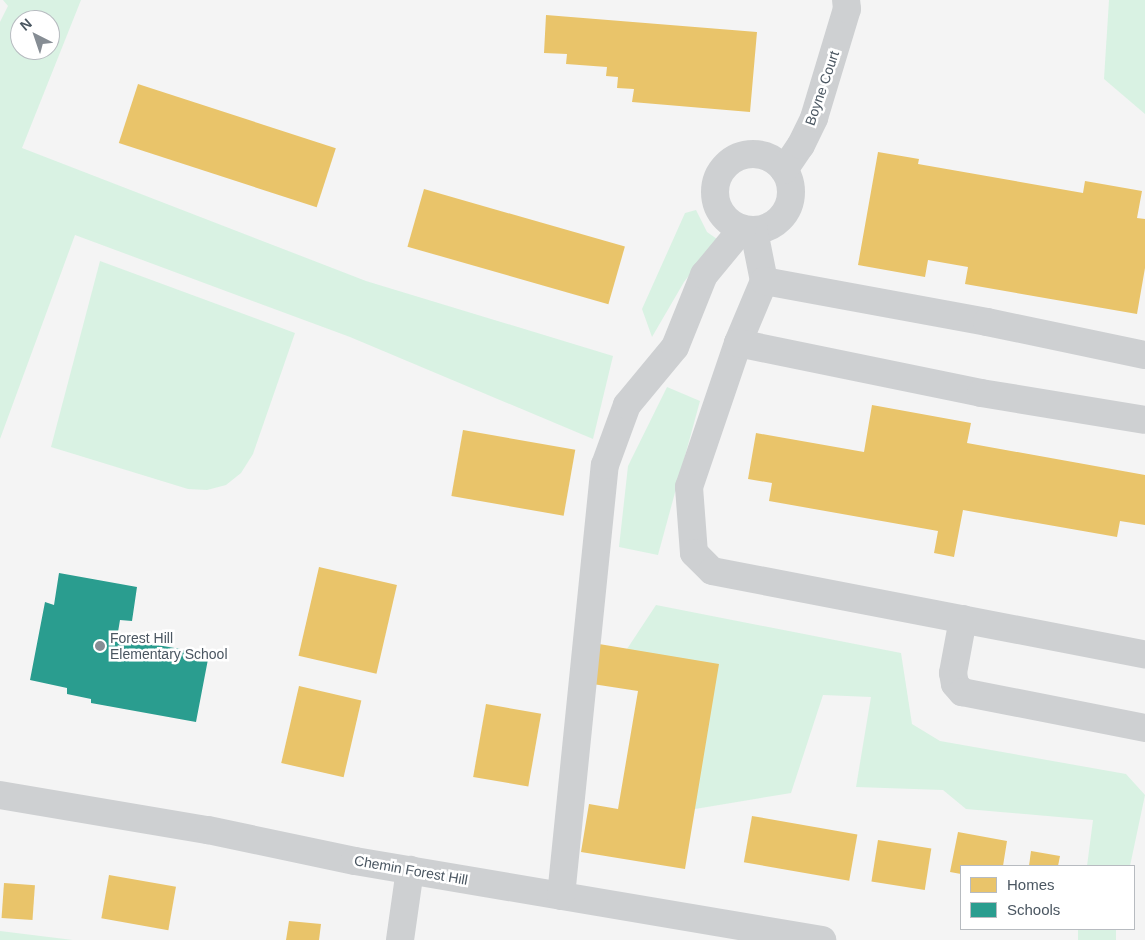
<!DOCTYPE html>
<style>
body{margin:0}
#map{position:relative;width:1145px;height:940px;overflow:hidden;background:#f4f4f4;font-family:Arial,sans-serif}
div>[style]{position:absolute}
.green>*{inset:0;background:#d9f2e3;transform-origin:0 0}
.homes>*{inset:0;background:#e9c46a;transform-origin:0 0}
.schools>*{inset:0;background:#2a9d8f}
.minor>*{height:28px;margin:-14px;padding:0 14px;transform-origin:14px;border-radius:14px;background:#ced0d2}
.minor>.ring{margin:-14px;padding:0;box-sizing:content-box;background:none;border:28px solid #ced0d2;border-radius:50%}
.dots>*{width:14px;height:14px;translate:-50% -50%;box-sizing:border-box;border:2px solid #fff;border-radius:50%}
span{translate:-50% -50%;white-space:nowrap;text-align:center;line-height:1.15;-webkit-text-stroke:5px #fff;paint-order:stroke}
.street-label{font-size:14px;color:#4a5661}
.poi-label{font-size:14px;color:#4a5661}
.left{translate:0 -50%;text-align:left}
.legend{position:absolute;left:960px;top:865px;width:175px;height:65px;box-sizing:border-box;background:#fff;border:1px solid #b7bbc0;margin:0;padding:6px 9px;list-style:none;font-size:15px;color:#4a5661}
.legend li{display:flex;align-items:center;gap:10px;height:25px}
.legend b{width:25px;border:1px solid #b7bbc0}
.north{position:absolute;left:10px;top:10px;width:50px;height:50px;box-sizing:border-box;background:#fff;border:1px solid #b7bbc0;border-radius:50%;rotate:319deg;font-size:14px;font-weight:700;line-height:20px;text-align:center;color:#4a5661}
.north::after{content:'';display:block;margin:auto;width:18px;height:22px;background:#868d94;clip-path:polygon(50% 0,100% 100%,50% 72%,0 100%)}
</style>
<div id="map">
<div class="green">
<i style="clip-path:polygon(evenodd,3px 0,81px 0,22px 148px,366px 281px,613px 356px,593px 439px,350px 337px,75px 235px,0 439px,0 22px,8px 6px,3px 0,20px 20px,50px 20px,50px 50px,20px 50px,20px 20px)"></i>
<i style="clip-path:polygon(1109px 0,1145px 0,1145px 114px,1104px 79px)"></i>
<i style="clip-path:polygon(696px 210px,707px 232px,717px 239px,684px 282px,652px 337px,642px 309px,685px 213px)"></i>
<i style="clip-path:polygon(100px 261px,295px 333px,253px 454px,241px 473px,226px 485px,207px 490px,188px 489px,51px 447px)"></i>
<i style="clip-path:polygon(667px 387px,700px 401px,658px 555px,619px 547px,628px 466px)"></i>
<i style="clip-path:polygon(656px 605px,901px 653px,912px 724px,940px 741px,1126px 774px,1145px 795px,1130px 866px,1087px 866px,1093px 820px,966px 809px,943px 790px,856px 787px,871px 697px,823px 695px,791px 793px,695px 809px,627px 649px)"></i>
<i style="left:1078px;top:929px;width:38px;height:11px"></i>
<i style="clip-path:polygon(0 931px,73px 940px,0 940px)"></i>
</div>
<div class="homes">
<i style="clip-path:polygon(546px 15px,757px 32px,750px 112px,632px 102px,634px 89px,617px 88px,618px 77px,606px 76px,607px 67px,566px 64px,567px 54px,544px 53px)"></i>
<i style="left:138px;top:84px;width:208px;height:62px;rotate:18deg"></i>
<i style="clip-path:polygon(878px 152px,919px 159px,918px 164px,1083px 193px,1085px 181px,1142px 191px,1137px 218px,1145px 219px,1145px 268px,1137px 314px,965px 284px,968px 267px,928px 260px,925px 277px,858px 265px)"></i>
<i style="left:424px;top:189px;width:209px;height:60px;rotate:16deg"></i>
<i style="clip-path:polygon(872px 405px,971px 423px,967px 443px,1145px 475px,1145px 525px,1120px 521px,1117px 537px,963px 510px,954px 557px,934px 553px,938px 531px,769px 501px,772px 483px,748px 479px,756px 433px,864px 452px)"></i>
<i style="left:463px;top:430px;width:114px;height:67px;rotate:10deg"></i>
<i style="left:319px;top:567px;width:80px;height:91px;rotate:13deg"></i>
<i style="clip-path:polygon(593px 643px,719px 664px,685px 869px,581px 852px,589px 804px,618px 809px,638px 691px,586px 683px)"></i>
<i style="left:299px;top:686px;width:64px;height:79px;rotate:13deg"></i>
<i style="left:486px;top:704px;width:56px;height:74px;rotate:10deg"></i>
<i style="left:752px;top:816px;width:107px;height:47px;rotate:10deg"></i>
<i style="clip-path:polygon(958px 832px,1007px 841px,1003px 866px,961px 866px,961px 874px,950px 872px)"></i>
<i style="left:878px;top:840px;width:54px;height:42px;rotate:9deg"></i>
<i style="clip-path:polygon(1031px 851px,1060px 856px,1058px 866px,1029px 866px)"></i>
<i style="left:109px;top:875px;width:68px;height:44px;rotate:10deg"></i>
<i style="left:4px;top:883px;width:31px;height:35px;rotate:4deg"></i>
<i style="clip-path:polygon(289px 921px,321px 924px,319px 940px,286px 940px)"></i>
</div>
<div class="schools">
<i style="clip-path:polygon(59px 573px,137px 587px,132px 621px,120px 620px,117px 638px,209px 654px,196px 722px,91px 703px,91px 699px,67px 694px,67px 688px,30px 680px,45px 602px,54px 605px)"></i>
</div>
<div class="minor">
<i class="ring" style="left:715px;top:154px;width:48px;height:48px"></i>
<i style="left:784px;top:170px;width:30px;rotate:-56deg"></i>
<i style="left:801px;top:145px;width:30px;rotate:-64deg"></i>
<i style="left:814px;top:118px;width:114px;rotate:-73.2deg"></i>
<i style="left:847px;top:9px;width:9px;rotate:-96deg"></i>
<i style="left:754px;top:231px;width:51px;rotate:78.7deg"></i>
<i style="left:764px;top:281px;width:67px;rotate:112.8deg"></i>
<i style="left:738px;top:343px;width:152px;rotate:108.8deg"></i>
<i style="left:689px;top:487px;width:66px;rotate:85.7deg"></i>
<i style="left:694px;top:553px;width:25px;rotate:45deg"></i>
<i style="left:712px;top:571px;width:441px;rotate:10.9deg"></i>
<i style="left:764px;top:281px;width:227px;rotate:10.4deg"></i>
<i style="left:987px;top:322px;width:161px;rotate:11.8deg"></i>
<i style="left:738px;top:343px;width:248px;rotate:11.6deg"></i>
<i style="left:981px;top:393px;width:166px;rotate:9.3deg"></i>
<i style="left:963px;top:619px;width:55px;rotate:100.5deg"></i>
<i style="left:953px;top:673px;width:11px;rotate:80deg"></i>
<i style="left:955px;top:684px;width:11px;rotate:49deg"></i>
<i style="left:962px;top:692px;width:187px;rotate:11.1deg"></i>
<i style="left:0;top:795px;width:211px;rotate:9.6deg"></i>
<i style="left:208px;top:830px;width:150px;rotate:11.9deg"></i>
<i style="left:355px;top:861px;width:474px;rotate:9.6deg"></i>
<i style="left:561px;top:896px;width:433px;rotate:-84.2deg"></i>
<i style="left:605px;top:465px;width:64px;rotate:-69.9deg"></i>
<i style="left:627px;top:405px;width:75px;rotate:-50.4deg"></i>
<i style="left:675px;top:347px;width:78px;rotate:-68.1deg"></i>
<i style="left:704px;top:275px;width:60px;rotate:-50.4deg"></i>
<i style="left:400px;top:940px;width:71px;rotate:-81.9deg"></i>
</div>
<div class="dots">
<i style="left:100px;top:646px;background:#868d94"></i>
</div>
<div class="street-label">
<span style="left:822px;top:88px;rotate:-71deg">Boyne Court</span>
<span style="left:411px;top:870px;rotate:10deg">Chemin Forest Hill</span>
</div>
<div class="poi-label">
<span class="left" style="left:110px;top:646px">Forest Hill<br>Elementary School</span>
</div>
<ul class="legend">
<li><b style="height:14px;background:#e9c46a"></b>Homes</li>
<li><b style="height:14px;background:#2a9d8f"></b>Schools</li>
</ul>
<div class="north">N</div>
</div>
